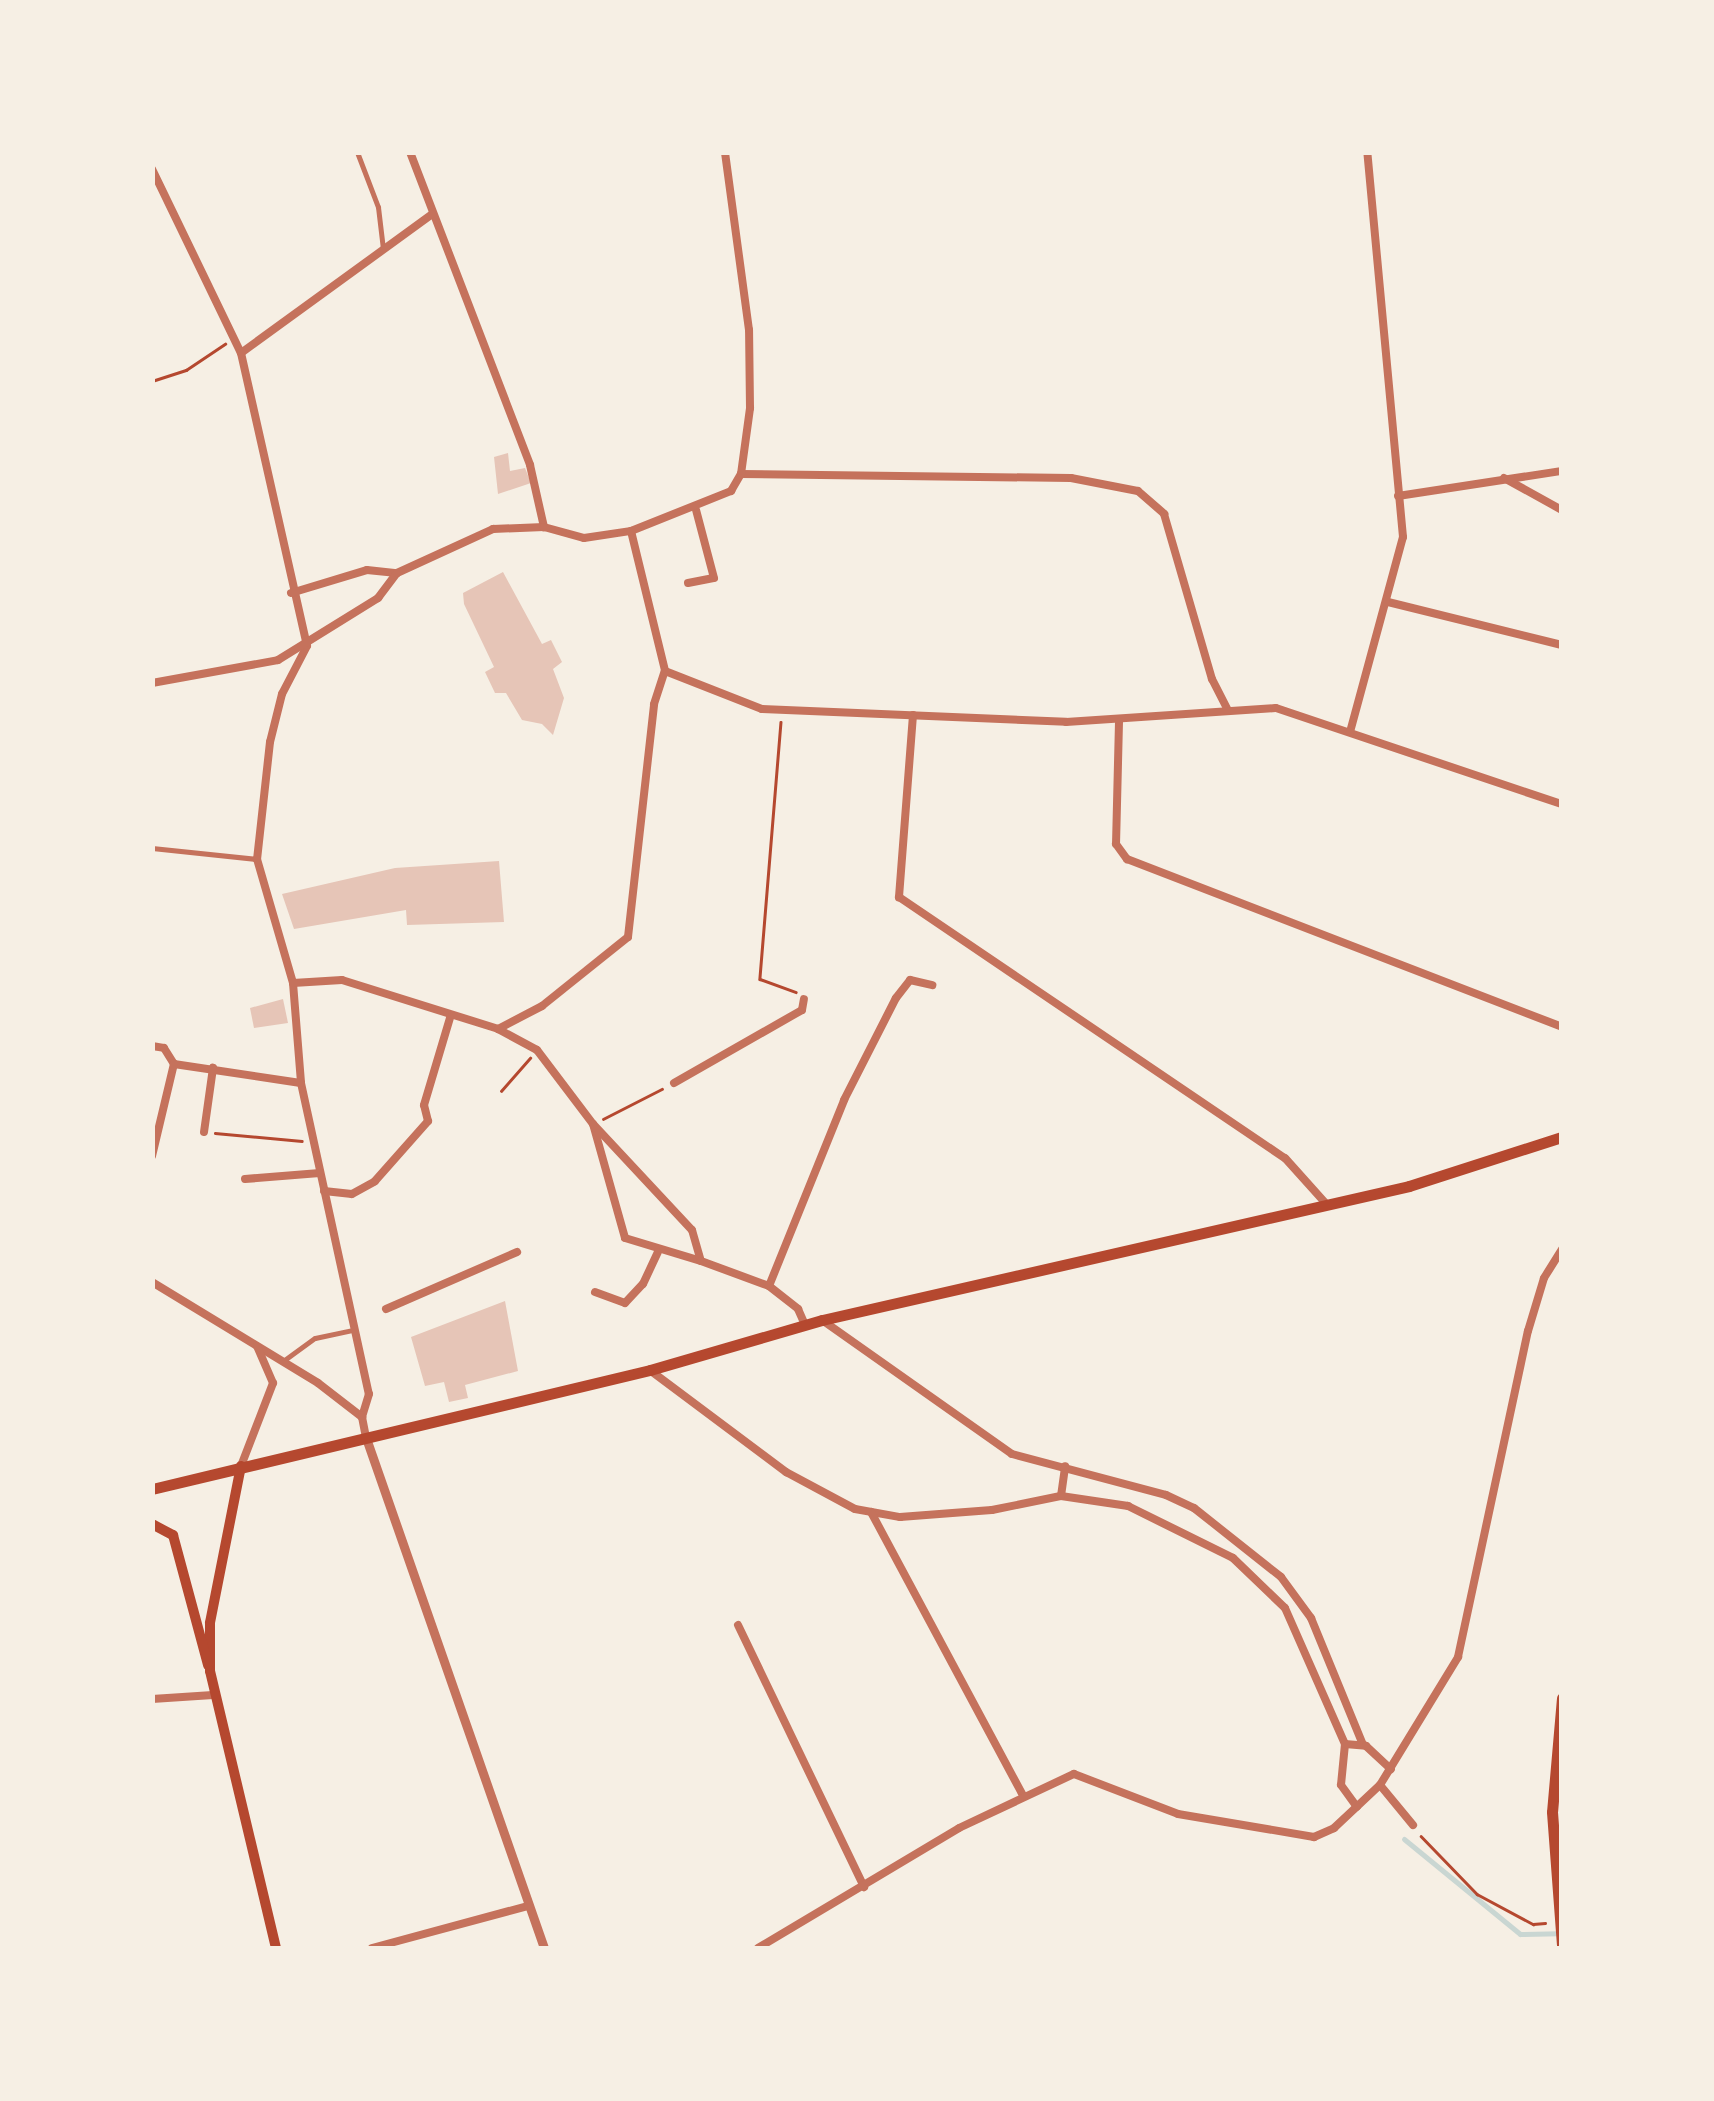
<!DOCTYPE html>
<style>
body{margin:0}
#map{position:relative;width:1714px;height:2101px;overflow:hidden;background:#f6efe4;font-family:Raleway,sans-serif}
div>[style]{position:absolute}
.stream>*{height:5px;margin:-2.5px;padding:0 2.5px;transform-origin:2.5px;border-radius:2.5px;background:#c9d6d2}
.building>*{inset:0;background:#e6c5b7}
.path>*{height:2.5px;margin:-1.25px;padding:0 1.25px;transform-origin:1.25px;border-radius:1.25px;background:#b5482f}
.pedestrian>*{height:5px;margin:-2.5px;padding:0 2.5px;transform-origin:2.5px;border-radius:2.5px;background:#c5725c}
.minor>*{height:8px;margin:-4px;padding:0 4px;transform-origin:4px;border-radius:4px;background:#c5725c}
.tertiary>*{height:9px;margin:-4.5px;padding:0 4.5px;transform-origin:4.5px;border-radius:4.5px;background:#c5725c}
.secondary>*{height:10px;margin:-5px;padding:0 5px;transform-origin:5px;border-radius:5px;background:#b5482f}
.primary>*{height:11px;margin:-5.5px;padding:0 5.5px;transform-origin:5.5px;border-radius:5.5px;background:#b5482f}
span{translate:-50% -50%;white-space:nowrap;text-align:center;line-height:1.15;-webkit-text-stroke:9px #f6efe4;paint-order:stroke}
.frame{position:absolute;inset:0;border:155px solid #f6efe4;pointer-events:none}
</style>
<div id="map">
<div class="stream">
<i style="left:1404px;top:1839px;width:150px;rotate:39.3deg"></i>
<i style="left:1520px;top:1934px;width:39px;rotate:-1deg"></i>
</div>
<div class="building">
<i style="clip-path:polygon(508px 453px,510px 471px,525px 468px,531px 483px,498px 494px,494px 457px)"></i>
<i style="clip-path:polygon(503px 572px,542px 644px,551px 640px,562px 662px,553px 669px,564px 698px,553px 735px,542px 724px,522px 720px,506px 693px,495px 693px,485px 672px,494px 667px,464px 604px,463px 593px)"></i>
<i style="clip-path:polygon(499px 861px,504px 922px,407px 925px,406px 910px,294px 929px,282px 894px,395px 868px)"></i>
<i style="clip-path:polygon(283px 999px,288px 1023px,254px 1028px,250px 1008px)"></i>
<i style="clip-path:polygon(505px 1301px,518px 1371px,465px 1385px,468px 1398px,449px 1402px,444px 1382px,425px 1386px,411px 1337px)"></i>
</div>
<div class="path">
<i style="left:152px;top:381px;width:36px;rotate:-18deg"></i>
<i style="left:186px;top:370px;width:47px;rotate:-33.7deg"></i>
<i style="left:781px;top:722px;width:258px;rotate:94.7deg"></i>
<i style="left:760px;top:979px;width:38px;rotate:20deg"></i>
<i style="left:501px;top:1091px;width:44px;rotate:-48.7deg"></i>
<i style="left:603px;top:1119px;width:66px;rotate:-27deg"></i>
<i style="left:215px;top:1133px;width:87px;rotate:5.3deg"></i>
<i style="left:1421px;top:1836px;width:81px;rotate:46deg"></i>
<i style="left:1477px;top:1894px;width:64px;rotate:28.2deg"></i>
<i style="left:1533px;top:1924px;width:12px;rotate:-5deg"></i>
</div>
<div class="pedestrian">
<i style="left:357px;top:152px;width:59px;rotate:69.1deg"></i>
<i style="left:378px;top:207px;width:42px;rotate:83.2deg"></i>
<i style="left:152px;top:848px;width:106px;rotate:6deg"></i>
<i style="left:283px;top:1361px;width:39px;rotate:-36deg"></i>
<i style="left:315px;top:1338px;width:39px;rotate:-12deg"></i>
</div>
<div class="minor">
<i style="left:410px;top:152px;width:335px;rotate:69deg"></i>
<i style="left:530px;top:465px;width:64px;rotate:77.3deg"></i>
<i style="left:152px;top:169px;width:204px;rotate:64.2deg"></i>
<i style="left:241px;top:353px;width:300px;rotate:77.3deg"></i>
<i style="left:241px;top:353px;width:236px;rotate:-36deg"></i>
<i style="left:741px;top:474px;width:330px;rotate:0.7deg"></i>
<i style="left:1071px;top:478px;width:68px;rotate:11deg"></i>
<i style="left:1138px;top:491px;width:35px;rotate:41deg"></i>
<i style="left:1164px;top:514px;width:172px;rotate:73.8deg"></i>
<i style="left:1212px;top:679px;width:34px;rotate:63deg"></i>
<i style="left:1504px;top:478px;width:66px;rotate:28.9deg"></i>
<i style="left:1398px;top:496px;width:166px;rotate:-8.7deg"></i>
<i style="left:631px;top:531px;width:144px;rotate:76.3deg"></i>
<i style="left:665px;top:671px;width:104px;rotate:21.4deg"></i>
<i style="left:762px;top:709px;width:304px;rotate:2.4deg"></i>
<i style="left:1066px;top:722px;width:210px;rotate:-3.8deg"></i>
<i style="left:1276px;top:708px;width:302px;rotate:18.6deg"></i>
<i style="left:688px;top:583px;width:26px;rotate:-11deg"></i>
<i style="left:714px;top:578px;width:70px;rotate:-104.8deg"></i>
<i style="left:291px;top:593px;width:79px;rotate:-16.8deg"></i>
<i style="left:367px;top:570px;width:30px;rotate:6deg"></i>
<i style="left:1388px;top:602px;width:179px;rotate:13.9deg"></i>
<i style="left:307px;top:646px;width:54px;rotate:117.5deg"></i>
<i style="left:282px;top:694px;width:49px;rotate:104deg"></i>
<i style="left:270px;top:742px;width:118px;rotate:96.3deg"></i>
<i style="left:257px;top:859px;width:129px;rotate:73.8deg"></i>
<i style="left:293px;top:983px;width:100px;rotate:85.4deg"></i>
<i style="left:301px;top:1083px;width:318px;rotate:77.7deg"></i>
<i style="left:369px;top:1394px;width:24px;rotate:107deg"></i>
<i style="left:152px;top:683px;width:128px;rotate:-10.3deg"></i>
<i style="left:278px;top:660px;width:118px;rotate:-31.8deg"></i>
<i style="left:378px;top:598px;width:31px;rotate:-53deg"></i>
<i style="left:397px;top:573px;width:106px;rotate:-24.6deg"></i>
<i style="left:493px;top:529px;width:51px;rotate:-2.2deg"></i>
<i style="left:544px;top:527px;width:41px;rotate:15.4deg"></i>
<i style="left:584px;top:538px;width:48px;rotate:-8.5deg"></i>
<i style="left:631px;top:531px;width:108px;rotate:-21.8deg"></i>
<i style="left:731px;top:491px;width:20px;rotate:-60deg"></i>
<i style="left:741px;top:474px;width:67px;rotate:-82.2deg"></i>
<i style="left:750px;top:408px;width:78px;rotate:-90.7deg"></i>
<i style="left:749px;top:330px;width:180px;rotate:-97.7deg"></i>
<i style="left:913px;top:715px;width:183px;rotate:94.4deg"></i>
<i style="left:899px;top:897px;width:466px;rotate:34.1deg"></i>
<i style="left:1285px;top:1158px;width:64px;rotate:48.1deg"></i>
<i style="left:1119px;top:722px;width:122px;rotate:91.4deg"></i>
<i style="left:1116px;top:844px;width:19px;rotate:54deg"></i>
<i style="left:1127px;top:859px;width:466px;rotate:21.1deg"></i>
<i style="left:1350px;top:732px;width:202px;rotate:-74.8deg"></i>
<i style="left:1403px;top:537px;width:387px;rotate:-95.3deg"></i>
<i style="left:293px;top:983px;width:49px;rotate:-3.5deg"></i>
<i style="left:342px;top:980px;width:164px;rotate:17.4deg"></i>
<i style="left:498px;top:1029px;width:44px;rotate:28.3deg"></i>
<i style="left:537px;top:1050px;width:93px;rotate:52.9deg"></i>
<i style="left:593px;top:1124px;width:118px;rotate:74.3deg"></i>
<i style="left:625px;top:1238px;width:79px;rotate:16.8deg"></i>
<i style="left:498px;top:1029px;width:50px;rotate:-27.6deg"></i>
<i style="left:542px;top:1006px;width:110px;rotate:-38.7deg"></i>
<i style="left:628px;top:937px;width:234px;rotate:-83.6deg"></i>
<i style="left:654px;top:704px;width:35px;rotate:-72deg"></i>
<i style="left:152px;top:1046px;width:12px;rotate:9deg"></i>
<i style="left:164px;top:1048px;width:19px;rotate:58deg"></i>
<i style="left:174px;top:1064px;width:128px;rotate:8.5deg"></i>
<i style="left:674px;top:1083px;width:147px;rotate:-29.7deg"></i>
<i style="left:802px;top:1010px;width:11px;rotate:-80deg"></i>
<i style="left:593px;top:1124px;width:145px;rotate:47deg"></i>
<i style="left:692px;top:1230px;width:32px;rotate:74deg"></i>
<i style="left:701px;top:1261px;width:72px;rotate:20.2deg"></i>
<i style="left:769px;top:1286px;width:37px;rotate:38deg"></i>
<i style="left:798px;top:1309px;width:17px;rotate:66deg"></i>
<i style="left:204px;top:1132px;width:65px;rotate:-82deg"></i>
<i style="left:152px;top:1156px;width:95px;rotate:-76.6deg"></i>
<i style="left:245px;top:1179px;width:75px;rotate:-4.6deg"></i>
<i style="left:324px;top:1191px;width:28px;rotate:6deg"></i>
<i style="left:352px;top:1194px;width:26px;rotate:-29deg"></i>
<i style="left:375px;top:1181px;width:80px;rotate:-48.5deg"></i>
<i style="left:428px;top:1121px;width:16px;rotate:-104deg"></i>
<i style="left:424px;top:1105px;width:91px;rotate:-73.4deg"></i>
<i style="left:152px;top:1282px;width:194px;rotate:31.3deg"></i>
<i style="left:318px;top:1383px;width:56px;rotate:37.7deg"></i>
<i style="left:362px;top:1417px;width:21px;rotate:79deg"></i>
<i style="left:769px;top:1286px;width:201px;rotate:-68deg"></i>
<i style="left:844px;top:1100px;width:114px;rotate:-63deg"></i>
<i style="left:896px;top:998px;width:23px;rotate:-52deg"></i>
<i style="left:910px;top:980px;width:23px;rotate:13deg"></i>
<i style="left:595px;top:1292px;width:32px;rotate:20deg"></i>
<i style="left:625px;top:1303px;width:26px;rotate:-47deg"></i>
<i style="left:643px;top:1284px;width:35px;rotate:-65deg"></i>
<i style="left:386px;top:1309px;width:143px;rotate:-23.5deg"></i>
<i style="left:822px;top:1320px;width:232px;rotate:35.2deg"></i>
<i style="left:1012px;top:1454px;width:159px;rotate:14.9deg"></i>
<i style="left:1166px;top:1495px;width:31px;rotate:25deg"></i>
<i style="left:1194px;top:1508px;width:111px;rotate:38.4deg"></i>
<i style="left:1281px;top:1577px;width:51px;rotate:53.8deg"></i>
<i style="left:1311px;top:1618px;width:137px;rotate:67.7deg"></i>
<i style="left:651px;top:1371px;width:169px;rotate:36.8deg"></i>
<i style="left:786px;top:1472px;width:78px;rotate:28.2deg"></i>
<i style="left:855px;top:1509px;width:46px;rotate:10.1deg"></i>
<i style="left:900px;top:1517px;width:92px;rotate:-4.4deg"></i>
<i style="left:992px;top:1510px;width:70px;rotate:-11.5deg"></i>
<i style="left:1061px;top:1496px;width:68px;rotate:8.5deg"></i>
<i style="left:1128px;top:1506px;width:117px;rotate:26.3deg"></i>
<i style="left:1233px;top:1558px;width:72px;rotate:43.9deg"></i>
<i style="left:1285px;top:1608px;width:149px;rotate:66.2deg"></i>
<i style="left:1345px;top:1744px;width:41px;rotate:95.6deg"></i>
<i style="left:1341px;top:1785px;width:27px;rotate:54deg"></i>
<i style="left:241px;top:1466px;width:89px;rotate:-68.9deg"></i>
<i style="left:273px;top:1383px;width:40px;rotate:-113.4deg"></i>
<i style="left:1061px;top:1496px;width:30px;rotate:-82deg"></i>
<i style="left:871px;top:1512px;width:321px;rotate:61.8deg"></i>
<i style="left:738px;top:1625px;width:291px;rotate:64.3deg"></i>
<i style="left:152px;top:1699px;width:61px;rotate:-3.8deg"></i>
<i style="left:1345px;top:1744px;width:21px;rotate:5deg"></i>
<i style="left:1366px;top:1746px;width:34px;rotate:43deg"></i>
<i style="left:1380px;top:1785px;width:52px;rotate:50.5deg"></i>
<i style="left:372px;top:1948px;width:162px;rotate:-15.1deg"></i>
<i style="left:758px;top:1948px;width:234px;rotate:-30.8deg"></i>
<i style="left:959px;top:1828px;width:127px;rotate:-25.2deg"></i>
<i style="left:1074px;top:1774px;width:111px;rotate:21deg"></i>
<i style="left:1178px;top:1814px;width:138px;rotate:9.6deg"></i>
<i style="left:1314px;top:1837px;width:22px;rotate:-24deg"></i>
<i style="left:1334px;top:1828px;width:63px;rotate:-43.1deg"></i>
<i style="left:1380px;top:1785px;width:150px;rotate:-58.6deg"></i>
<i style="left:1458px;top:1657px;width:333px;rotate:-77.9deg"></i>
<i style="left:1528px;top:1331px;width:55px;rotate:-73.2deg"></i>
<i style="left:1544px;top:1278px;width:34px;rotate:-58deg"></i>
</div>
<div class="tertiary">
<i style="left:366px;top:1438px;width:540px;rotate:70.76deg"></i>
</div>
<div class="secondary">
<i style="left:241px;top:1466px;width:160px;rotate:101.2deg"></i>
<i style="left:210px;top:1623px;width:48px;rotate:90deg"></i>
<i style="left:210px;top:1671px;width:285px;rotate:76.6deg"></i>
<i style="left:152px;top:1524px;width:24px;rotate:28deg"></i>
<i style="left:173px;top:1535px;width:135px;rotate:74.9deg"></i>
</div>
<div class="primary">
<i style="left:152px;top:1489px;width:512px;rotate:-13.44deg"></i>
<i style="left:650px;top:1370px;width:179px;rotate:-16.2deg"></i>
<i style="left:822px;top:1320px;width:602px;rotate:-12.86deg"></i>
<i style="left:1409px;top:1186px;width:161px;rotate:-17.8deg"></i>
<i style="left:1562px;top:1698px;width:114px;rotate:95deg"></i>
<i style="left:1552px;top:1812px;width:134px;rotate:85.7deg"></i>
</div>
<div class="frame"></div>
</div>
